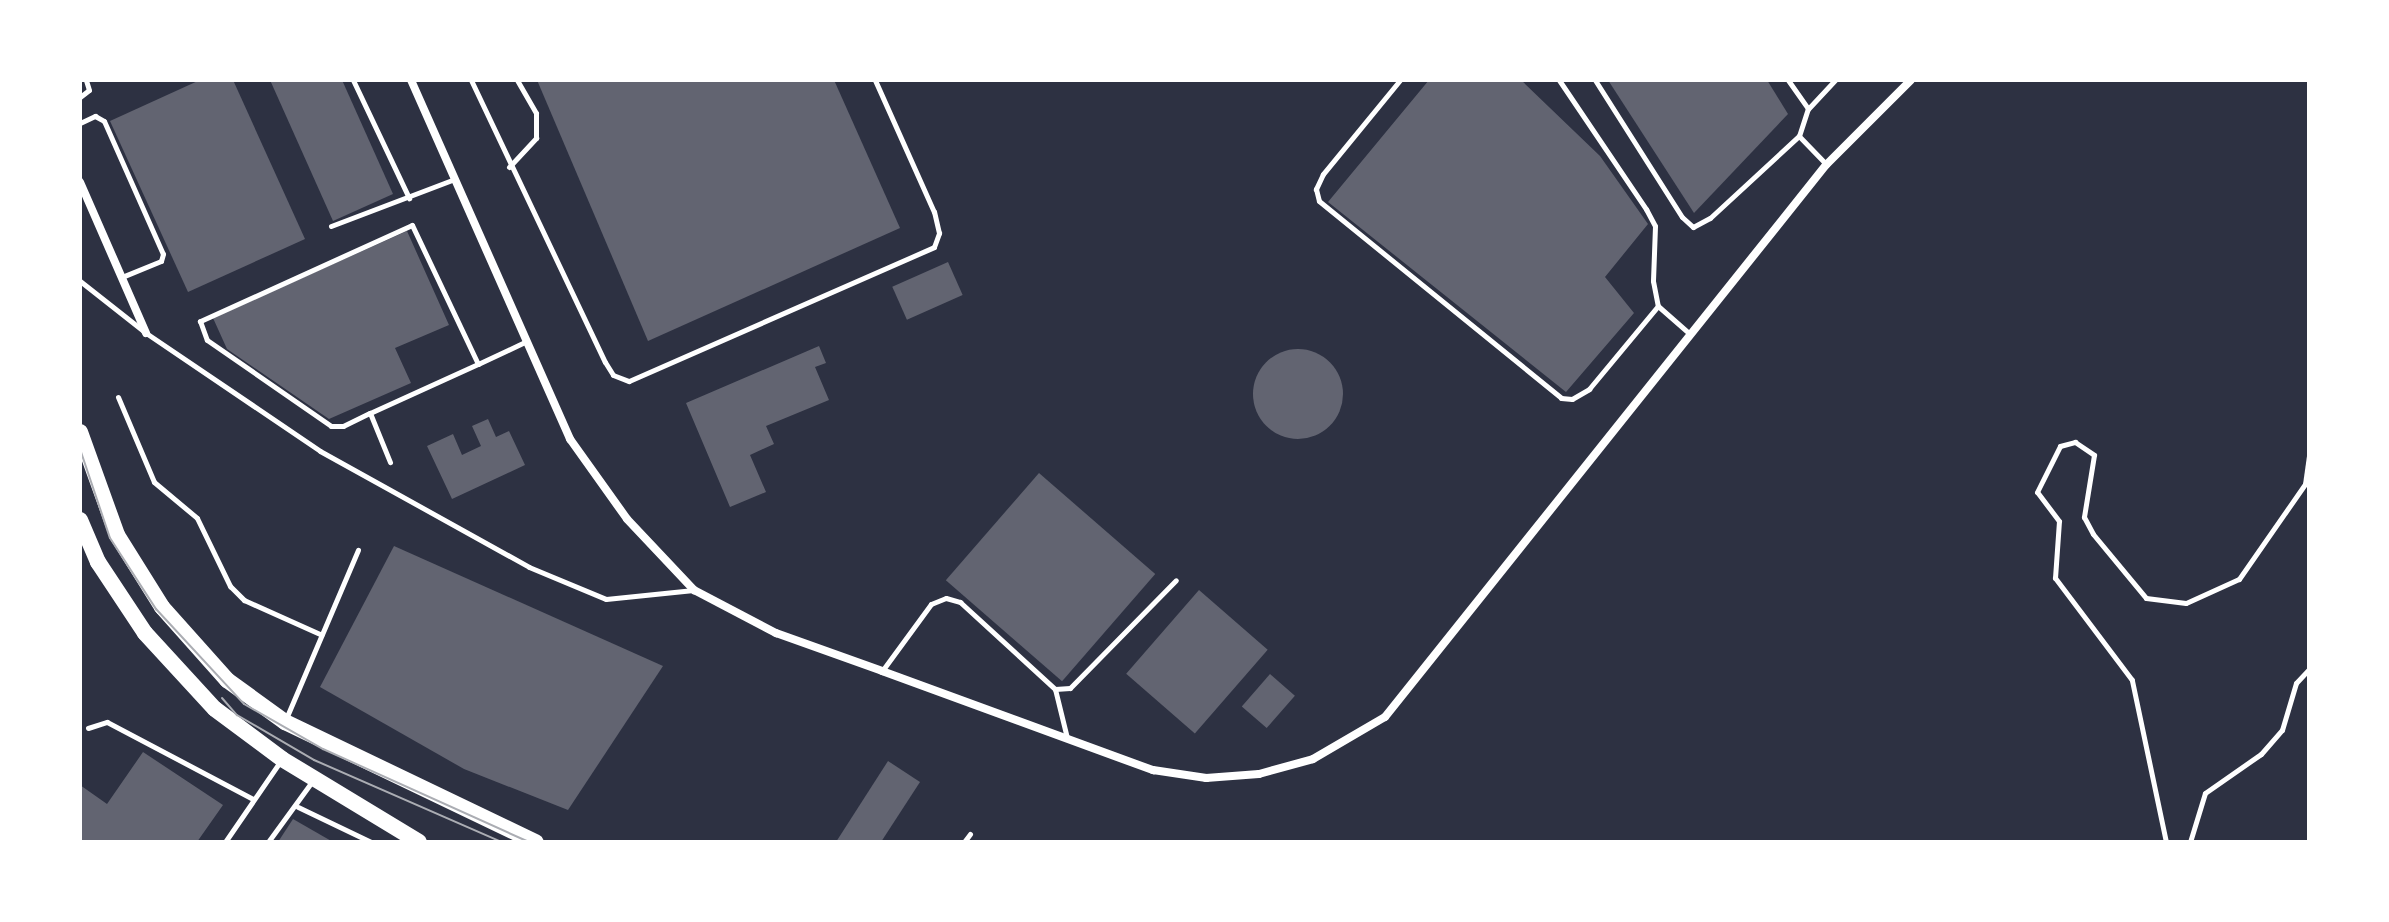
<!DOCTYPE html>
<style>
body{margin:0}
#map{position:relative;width:2389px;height:922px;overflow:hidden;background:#2d3142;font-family:Signika,sans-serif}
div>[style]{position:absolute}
.building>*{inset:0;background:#626471;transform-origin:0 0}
.round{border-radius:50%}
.service>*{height:5px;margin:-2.5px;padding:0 2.5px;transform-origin:2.5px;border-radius:2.5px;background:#fff}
.minor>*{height:8px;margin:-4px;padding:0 4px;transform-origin:4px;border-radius:4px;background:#fff}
.primary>*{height:16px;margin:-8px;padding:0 8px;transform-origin:8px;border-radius:8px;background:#fff}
.tram>*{height:2px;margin:-1px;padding:0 1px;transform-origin:1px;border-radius:1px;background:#abadb3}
span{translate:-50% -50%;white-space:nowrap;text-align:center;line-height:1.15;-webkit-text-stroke:8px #fff;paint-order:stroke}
.frame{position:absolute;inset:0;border:82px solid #fff;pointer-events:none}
</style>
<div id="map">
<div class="building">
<i style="clip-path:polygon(200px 80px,233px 80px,305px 239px,188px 292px,110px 121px)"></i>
<i style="clip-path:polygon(270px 80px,342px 80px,393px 194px,333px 221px)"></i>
<i style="clip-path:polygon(537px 80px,834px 80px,900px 228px,648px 341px)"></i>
<i style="clip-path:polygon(1429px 80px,1521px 80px,1600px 156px,1648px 224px,1605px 277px,1634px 313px,1566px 392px,1328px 202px)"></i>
<i style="clip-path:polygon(1608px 80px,1767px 80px,1788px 114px,1694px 213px)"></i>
<i style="clip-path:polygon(407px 231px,449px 325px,395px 348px,411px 383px,329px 419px,227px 349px,213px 318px)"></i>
<i style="left:948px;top:262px;width:36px;height:61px;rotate:66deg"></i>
<i style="clip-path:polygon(819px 346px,826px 363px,815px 367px,829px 400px,766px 426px,774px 444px,750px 455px,766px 492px,730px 507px,686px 403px)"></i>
<i class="round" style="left:1253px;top:349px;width:90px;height:90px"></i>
<i style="clip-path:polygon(488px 419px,496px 437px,509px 431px,525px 465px,452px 499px,427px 446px,453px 434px,462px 455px,481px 446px,472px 426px)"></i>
<i style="left:1039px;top:473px;width:154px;height:142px;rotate:41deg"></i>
<i style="clip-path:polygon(394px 546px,663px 666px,568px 810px,464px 769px,320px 687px)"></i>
<i style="left:1199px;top:590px;width:91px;height:111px;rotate:41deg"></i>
<i style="left:1270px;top:674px;width:33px;height:43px;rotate:41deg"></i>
<i style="clip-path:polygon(143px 752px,223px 805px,197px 842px,80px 842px,80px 785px,107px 804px)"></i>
<i style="clip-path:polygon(888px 761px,920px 782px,881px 842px,836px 842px)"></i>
<i style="clip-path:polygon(293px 819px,333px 842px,278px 842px)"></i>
</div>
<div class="service">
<i style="left:353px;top:80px;width:131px;rotate:64.6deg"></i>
<i style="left:471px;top:80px;width:312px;rotate:64.6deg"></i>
<i style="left:605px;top:362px;width:15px;rotate:58deg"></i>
<i style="left:613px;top:375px;width:17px;rotate:21deg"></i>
<i style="left:629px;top:381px;width:333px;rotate:-23.7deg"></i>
<i style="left:934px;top:247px;width:15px;rotate:-70deg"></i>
<i style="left:939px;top:233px;width:22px;rotate:-103deg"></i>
<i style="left:934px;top:212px;width:145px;rotate:-114.1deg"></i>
<i style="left:1400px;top:80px;width:122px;rotate:129.3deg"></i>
<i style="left:1323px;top:174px;width:17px;rotate:115deg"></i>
<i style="left:1316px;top:189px;width:12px;rotate:76deg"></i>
<i style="left:1319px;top:201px;width:312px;rotate:39.1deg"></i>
<i style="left:1561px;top:398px;width:11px;rotate:5deg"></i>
<i style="left:1572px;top:399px;width:20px;rotate:-30deg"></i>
<i style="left:1589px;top:389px;width:108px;rotate:-50.3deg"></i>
<i style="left:1559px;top:80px;width:156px;rotate:56deg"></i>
<i style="left:1646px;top:209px;width:19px;rotate:62deg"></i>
<i style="left:1655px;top:226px;width:55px;rotate:92.1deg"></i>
<i style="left:1653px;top:281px;width:25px;rotate:79deg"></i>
<i style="left:1658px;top:306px;width:43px;rotate:41.2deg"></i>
<i style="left:1595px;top:80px;width:162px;rotate:57.6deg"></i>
<i style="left:1682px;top:217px;width:15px;rotate:42deg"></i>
<i style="left:1693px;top:227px;width:19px;rotate:-28deg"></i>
<i style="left:1710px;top:218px;width:121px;rotate:-42.7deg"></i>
<i style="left:1788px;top:80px;width:35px;rotate:55deg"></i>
<i style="left:80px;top:97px;width:11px;rotate:-38deg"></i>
<i style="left:89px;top:90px;width:10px;rotate:-107deg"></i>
<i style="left:80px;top:123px;width:17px;rotate:-25deg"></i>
<i style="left:95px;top:116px;width:10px;rotate:29deg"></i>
<i style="left:104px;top:121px;width:145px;rotate:66.1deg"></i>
<i style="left:163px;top:254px;width:7px;rotate:106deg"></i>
<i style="left:161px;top:261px;width:42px;rotate:157.7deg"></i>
<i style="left:1826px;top:164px;width:39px;rotate:-134deg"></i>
<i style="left:1799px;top:136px;width:28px;rotate:-72deg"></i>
<i style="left:1808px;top:109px;width:40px;rotate:-47deg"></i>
<i style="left:509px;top:167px;width:40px;rotate:-47deg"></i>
<i style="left:536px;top:138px;width:25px;rotate:-90deg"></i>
<i style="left:536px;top:113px;width:38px;rotate:-120deg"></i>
<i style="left:331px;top:226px;width:133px;rotate:-20.8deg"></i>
<i style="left:80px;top:281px;width:84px;rotate:38.2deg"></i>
<i style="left:146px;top:333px;width:210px;rotate:34.1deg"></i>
<i style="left:320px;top:451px;width:239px;rotate:29deg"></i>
<i style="left:529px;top:567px;width:83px;rotate:22.6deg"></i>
<i style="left:606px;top:599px;width:88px;rotate:-5.8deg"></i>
<i style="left:478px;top:364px;width:154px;rotate:-115.4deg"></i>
<i style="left:412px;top:225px;width:233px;rotate:155.6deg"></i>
<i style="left:200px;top:321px;width:20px;rotate:70deg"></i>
<i style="left:207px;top:340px;width:151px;rotate:34.7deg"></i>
<i style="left:331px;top:426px;width:12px"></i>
<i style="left:343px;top:426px;width:30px;rotate:-26deg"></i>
<i style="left:370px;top:413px;width:119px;rotate:-24.4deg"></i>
<i style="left:478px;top:364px;width:54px;rotate:-25.1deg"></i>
<i style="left:118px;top:397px;width:92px;rotate:67deg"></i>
<i style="left:154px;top:482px;width:56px;rotate:39.9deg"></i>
<i style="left:197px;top:518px;width:76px;rotate:64.1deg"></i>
<i style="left:230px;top:586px;width:20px;rotate:45deg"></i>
<i style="left:244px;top:600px;width:85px;rotate:24.2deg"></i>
<i style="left:370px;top:413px;width:53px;rotate:67.8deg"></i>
<i style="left:882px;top:671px;width:83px;rotate:-53.8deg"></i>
<i style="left:931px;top:604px;width:16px;rotate:-22deg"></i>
<i style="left:946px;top:598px;width:15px;rotate:16deg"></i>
<i style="left:960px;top:602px;width:129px;rotate:42.5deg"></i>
<i style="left:1055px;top:689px;width:15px;rotate:-4deg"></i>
<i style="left:1070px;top:688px;width:151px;rotate:-45.5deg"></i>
<i style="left:1055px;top:689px;width:50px;rotate:76.2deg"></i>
<i style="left:285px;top:721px;width:186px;rotate:-66.9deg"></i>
<i style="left:88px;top:728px;width:20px;rotate:-18deg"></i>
<i style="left:107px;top:722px;width:165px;rotate:27.8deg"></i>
<i style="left:298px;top:807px;width:81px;rotate:25.6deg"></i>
<i style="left:225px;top:842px;width:96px;rotate:-55.6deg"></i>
<i style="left:268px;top:842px;width:77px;rotate:-54deg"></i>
<i style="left:964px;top:842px;width:10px;rotate:-53deg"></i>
<i style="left:2166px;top:842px;width:166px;rotate:-101.9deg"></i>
<i style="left:2132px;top:680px;width:128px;rotate:-127deg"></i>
<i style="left:2055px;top:578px;width:57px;rotate:-86deg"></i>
<i style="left:2059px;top:521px;width:36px;rotate:-127deg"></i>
<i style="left:2037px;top:492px;width:51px;rotate:-63.4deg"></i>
<i style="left:2060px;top:446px;width:16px;rotate:-15deg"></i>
<i style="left:2075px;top:442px;width:23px;rotate:34deg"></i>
<i style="left:2094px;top:455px;width:63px;rotate:99.2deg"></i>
<i style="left:2084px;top:517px;width:19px;rotate:62deg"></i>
<i style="left:2093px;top:534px;width:83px;rotate:50.4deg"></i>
<i style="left:2146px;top:598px;width:40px;rotate:7.1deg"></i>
<i style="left:2186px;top:603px;width:58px;rotate:-24.4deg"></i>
<i style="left:2239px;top:579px;width:116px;rotate:-55.2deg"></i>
<i style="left:2305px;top:484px;width:29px;rotate:-82deg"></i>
<i style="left:2190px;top:842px;width:51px;rotate:-73deg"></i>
<i style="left:2205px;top:793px;width:68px;rotate:-34.9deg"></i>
<i style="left:2261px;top:754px;width:32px;rotate:-49deg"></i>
<i style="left:2282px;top:730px;width:49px;rotate:-73.4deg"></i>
<i style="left:2296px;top:683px;width:19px;rotate:-47deg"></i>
</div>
<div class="minor">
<i style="left:411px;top:80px;width:393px;rotate:66.1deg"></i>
<i style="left:570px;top:439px;width:98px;rotate:54.5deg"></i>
<i style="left:627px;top:519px;width:98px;rotate:46.7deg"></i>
<i style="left:694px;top:590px;width:93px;rotate:27.7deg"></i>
<i style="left:776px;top:633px;width:113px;rotate:19.7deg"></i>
<i style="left:882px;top:671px;width:289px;rotate:20.1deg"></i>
<i style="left:1153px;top:770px;width:54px;rotate:8.6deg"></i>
<i style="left:1206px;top:778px;width:53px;rotate:-4.3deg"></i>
<i style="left:1259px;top:774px;width:56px;rotate:-15.5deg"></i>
<i style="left:1313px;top:759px;width:83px;rotate:-30.3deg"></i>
<i style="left:1385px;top:717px;width:707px;rotate:-51.38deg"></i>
<i style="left:1826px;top:165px;width:120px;rotate:-45deg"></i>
<i style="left:80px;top:182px;width:165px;rotate:66.4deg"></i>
</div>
<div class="primary">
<i style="left:80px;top:432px;width:109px;rotate:70.2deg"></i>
<i style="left:117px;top:535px;width:85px;rotate:58deg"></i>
<i style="left:162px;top:607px;width:98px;rotate:48.3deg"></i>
<i style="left:227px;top:680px;width:72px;rotate:35.9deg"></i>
<i style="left:285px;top:722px;width:278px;rotate:25.6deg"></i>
<i style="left:80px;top:520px;width:46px;rotate:66.8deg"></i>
<i style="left:98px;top:562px;width:85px;rotate:56.5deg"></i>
<i style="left:145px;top:633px;width:103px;rotate:47.4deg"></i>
<i style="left:215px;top:709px;width:84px;rotate:36.7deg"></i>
<i style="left:282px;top:759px;width:160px;rotate:31.2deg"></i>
</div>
<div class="tram">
<i style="left:80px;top:449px;width:94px;rotate:71.4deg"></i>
<i style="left:110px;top:538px;width:85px;rotate:57.1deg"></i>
<i style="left:156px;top:609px;width:129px;rotate:47.2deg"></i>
<i style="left:244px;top:704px;width:91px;rotate:29.7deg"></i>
<i style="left:323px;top:749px;width:226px;rotate:24.3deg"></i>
<i style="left:222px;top:698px;width:23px;rotate:49deg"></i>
<i style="left:237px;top:715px;width:89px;rotate:30.3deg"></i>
<i style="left:314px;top:760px;width:205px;rotate:23.6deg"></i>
</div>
<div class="frame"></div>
</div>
